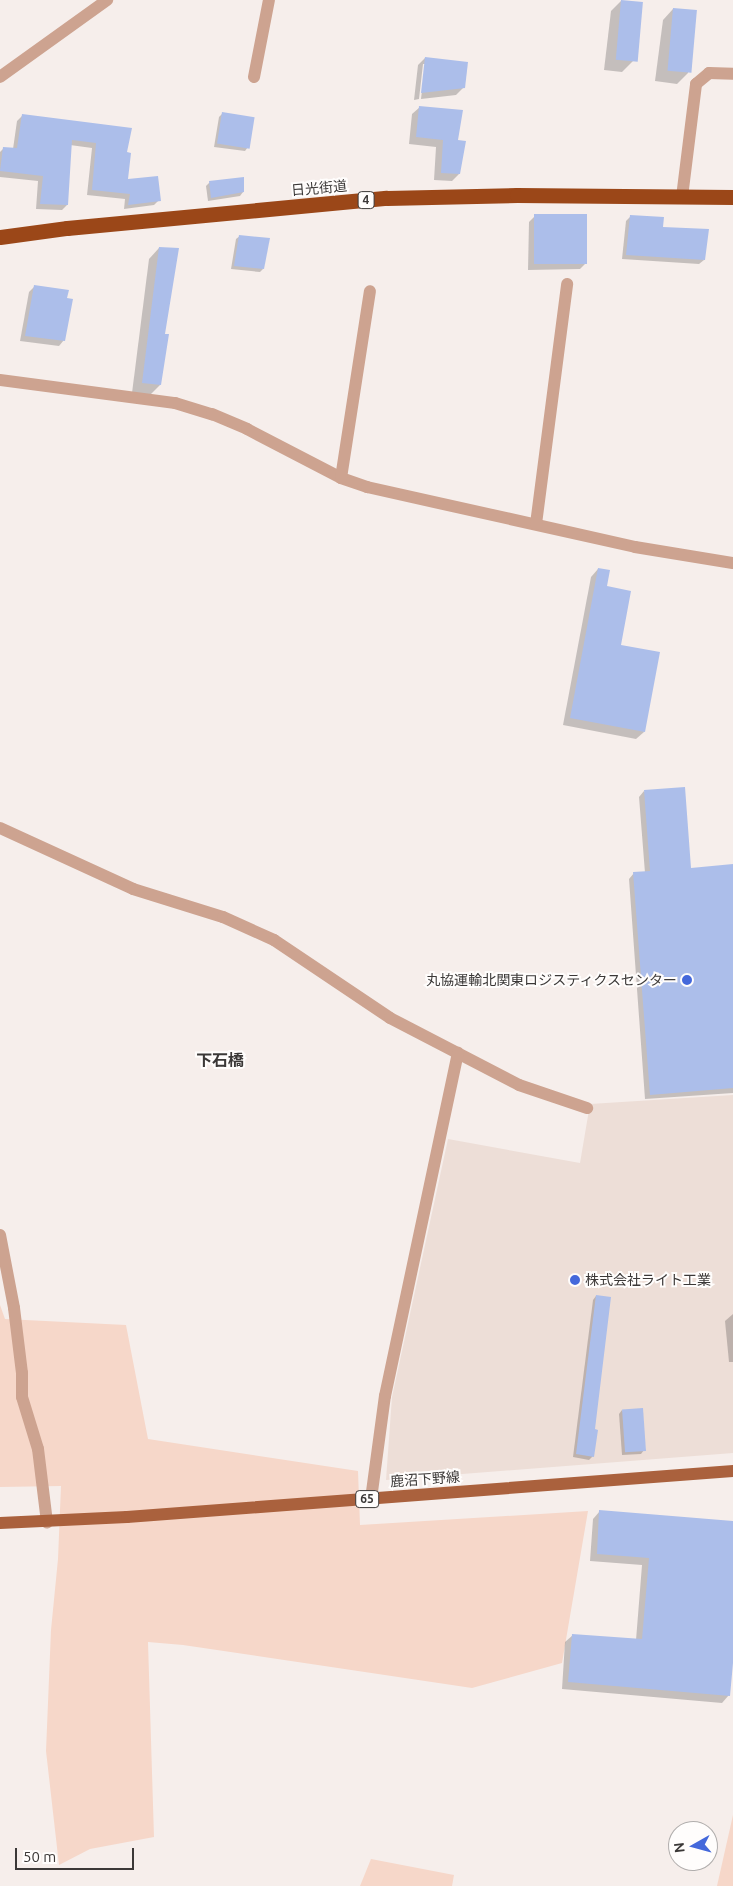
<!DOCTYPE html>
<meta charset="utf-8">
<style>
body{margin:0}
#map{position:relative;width:733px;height:1886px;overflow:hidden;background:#f6eeeb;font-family:Ubuntu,"Noto Sans JP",sans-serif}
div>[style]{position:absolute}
.built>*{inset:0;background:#edded7}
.green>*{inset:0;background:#f6d7c9}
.shadow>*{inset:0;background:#0003}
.building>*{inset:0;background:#acbeea;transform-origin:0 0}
.street>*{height:12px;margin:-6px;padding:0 6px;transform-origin:6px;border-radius:6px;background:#cda390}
.primary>*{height:12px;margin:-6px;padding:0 6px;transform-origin:6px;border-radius:6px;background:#aa613d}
.highway>*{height:15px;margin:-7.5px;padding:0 7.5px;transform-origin:7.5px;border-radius:7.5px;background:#9b4718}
.dots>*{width:14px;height:14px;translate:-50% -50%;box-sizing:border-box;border:2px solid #fffdfc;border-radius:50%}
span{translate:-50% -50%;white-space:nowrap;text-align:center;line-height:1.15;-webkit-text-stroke:4px #fffdfc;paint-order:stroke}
.shield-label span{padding:1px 4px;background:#fffdfc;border:1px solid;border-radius:4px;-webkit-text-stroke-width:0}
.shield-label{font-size:12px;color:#3b3837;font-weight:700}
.street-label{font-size:14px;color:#3b3837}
.poi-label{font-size:14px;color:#3b3837}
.right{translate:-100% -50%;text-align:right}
.left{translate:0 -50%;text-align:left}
.quarter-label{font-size:16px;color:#3b3837;font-weight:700}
.north{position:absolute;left:668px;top:1821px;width:50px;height:50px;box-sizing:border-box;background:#fffdfc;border:1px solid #b1aead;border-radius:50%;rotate:263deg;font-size:14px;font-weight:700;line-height:20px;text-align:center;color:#3b3837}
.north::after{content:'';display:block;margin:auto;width:18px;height:22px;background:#4468db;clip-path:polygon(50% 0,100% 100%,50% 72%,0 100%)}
.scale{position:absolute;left:15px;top:1848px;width:119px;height:22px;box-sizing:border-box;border:2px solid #3b3837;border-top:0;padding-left:6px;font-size:15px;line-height:18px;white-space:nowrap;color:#3b3837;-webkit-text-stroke:4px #fffdfc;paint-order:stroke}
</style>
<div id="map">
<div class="built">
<i style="clip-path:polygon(733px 1095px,733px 1453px,386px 1480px,392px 1397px,448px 1139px,580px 1163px,590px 1104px)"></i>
</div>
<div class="green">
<i style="clip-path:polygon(0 1305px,5px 1319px,126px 1325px,148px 1439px,358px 1471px,360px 1525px,588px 1511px,562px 1663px,472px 1688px,183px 1645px,148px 1642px,154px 1837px,90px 1849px,59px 1865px,46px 1751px,51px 1630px,58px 1559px,61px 1486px,0 1487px)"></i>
<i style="clip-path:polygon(733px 1815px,733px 1886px,717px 1886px)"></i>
<i style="clip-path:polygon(371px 1859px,454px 1875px,452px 1886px,360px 1886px)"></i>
</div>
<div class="shadow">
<i style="clip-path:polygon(622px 0,633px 61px,622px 72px,604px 70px,611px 11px)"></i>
<i style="clip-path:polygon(673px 9px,696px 11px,688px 73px,677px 84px,655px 81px,663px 20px)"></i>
<i style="clip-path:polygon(425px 58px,464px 87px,456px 95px,421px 99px,425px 64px,423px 64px,419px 99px,414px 100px,418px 65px)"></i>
<i style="clip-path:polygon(420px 107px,456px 141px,459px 174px,452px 181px,434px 180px,436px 147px,409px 144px,412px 114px)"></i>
<i style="clip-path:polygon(223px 113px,248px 147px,245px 151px,214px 147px,219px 117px)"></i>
<i style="clip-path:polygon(22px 116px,126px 153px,126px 180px,159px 200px,154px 205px,124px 209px,125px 199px,87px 195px,92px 148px,70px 145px,67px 205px,62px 210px,36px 209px,38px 181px,0 177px,0 152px,4px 148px,13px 149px,17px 121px)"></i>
<i style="clip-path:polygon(210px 182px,243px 192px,240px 196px,208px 201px,206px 186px)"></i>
<i style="clip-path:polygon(535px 216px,586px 263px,580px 269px,528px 270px,529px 222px)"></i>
<i style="clip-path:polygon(631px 216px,661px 228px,704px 260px,699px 264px,622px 259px,626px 221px)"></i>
<i style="clip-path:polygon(240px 236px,263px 269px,260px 272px,231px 269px,236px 239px)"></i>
<i style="clip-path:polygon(159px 248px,164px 335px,160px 385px,149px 396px,132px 393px,149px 259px)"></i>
<i style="clip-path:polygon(34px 287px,64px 340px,59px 346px,20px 341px,29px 292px)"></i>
<i style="clip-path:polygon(598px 569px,644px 732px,636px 739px,563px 725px,591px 577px)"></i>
<i style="clip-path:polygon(644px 791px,690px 869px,733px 866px,733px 1093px,645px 1099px,629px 879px,634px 873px,645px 873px,639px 797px)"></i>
<i style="clip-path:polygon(596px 1296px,593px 1456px,589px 1460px,573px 1457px,593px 1300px)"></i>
<i style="clip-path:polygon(733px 1314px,733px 1362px,729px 1362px,725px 1321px)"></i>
<i style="clip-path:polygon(622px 1410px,644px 1450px,641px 1454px,622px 1455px,619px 1414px)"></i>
<i style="clip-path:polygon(600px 1511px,733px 1522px,733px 1647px,729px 1695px,722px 1703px,562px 1689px,565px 1642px,573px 1635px,636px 1640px,642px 1565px,590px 1561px,593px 1519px)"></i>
</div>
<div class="building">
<i style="left:621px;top:0;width:22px;height:60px;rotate:5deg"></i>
<i style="left:673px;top:8px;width:24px;height:63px;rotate:5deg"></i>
<i style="clip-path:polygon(425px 57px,468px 62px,465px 88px,421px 93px)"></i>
<i style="clip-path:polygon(419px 106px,463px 110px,458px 140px,466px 141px,460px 174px,441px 173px,443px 140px,416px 137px)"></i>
<i style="left:222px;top:112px;width:33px;height:32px;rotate:9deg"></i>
<i style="clip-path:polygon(22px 114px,132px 128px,127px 152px,131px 153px,128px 179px,158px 176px,161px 201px,128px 205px,130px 194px,92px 190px,96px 143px,72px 140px,68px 205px,40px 204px,43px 176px,0 171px,3px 147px,17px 148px)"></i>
<i style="clip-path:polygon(244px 177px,244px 192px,211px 198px,209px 181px)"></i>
<i style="left:587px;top:214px;width:50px;height:53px;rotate:90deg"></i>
<i style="clip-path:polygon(630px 215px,664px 217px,663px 227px,709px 229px,705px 260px,626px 255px)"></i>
<i style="clip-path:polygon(239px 235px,270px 238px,264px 269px,234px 266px)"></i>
<i style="clip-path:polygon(159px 247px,179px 248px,165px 334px,169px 334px,161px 385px,142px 383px)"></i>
<i style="clip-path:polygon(34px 285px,69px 290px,67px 298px,73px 299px,65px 341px,25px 336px)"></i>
<i style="clip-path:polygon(598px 568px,610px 570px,607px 586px,631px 591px,621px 645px,660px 652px,645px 732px,570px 718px)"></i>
<i style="clip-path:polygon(685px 787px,691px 868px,733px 864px,733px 1088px,650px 1095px,633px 872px,650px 871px,644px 790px)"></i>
<i style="clip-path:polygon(596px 1295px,611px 1297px,595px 1429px,598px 1430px,594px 1457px,576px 1454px)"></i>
<i style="left:643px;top:1408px;width:43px;height:21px;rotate:86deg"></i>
<i style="clip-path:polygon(599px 1510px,733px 1521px,733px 1663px,730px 1696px,568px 1682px,572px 1634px,642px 1639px,649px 1558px,597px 1554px)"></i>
</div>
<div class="street">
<i style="left:0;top:77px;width:132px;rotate:-35.7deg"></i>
<i style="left:254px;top:77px;width:78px;rotate:-79deg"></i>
<i style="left:682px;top:197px;width:114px;rotate:-82.9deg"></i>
<i style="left:696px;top:84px;width:17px;rotate:-40deg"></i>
<i style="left:709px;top:73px;width:24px;rotate:2deg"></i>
<i style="left:0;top:380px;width:177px;rotate:7.5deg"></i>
<i style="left:175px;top:403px;width:39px;rotate:17deg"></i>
<i style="left:212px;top:414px;width:38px;rotate:23deg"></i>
<i style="left:247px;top:429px;width:106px;rotate:27.5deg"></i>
<i style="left:341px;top:478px;width:28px;rotate:19deg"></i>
<i style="left:367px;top:487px;width:275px;rotate:12.6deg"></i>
<i style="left:635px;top:547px;width:99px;rotate:9.3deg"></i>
<i style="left:341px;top:478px;width:189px;rotate:-81.2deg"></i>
<i style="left:536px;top:524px;width:242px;rotate:-82.6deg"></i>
<i style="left:0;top:828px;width:146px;rotate:24.6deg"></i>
<i style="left:133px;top:889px;width:94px;rotate:17.3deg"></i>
<i style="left:223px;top:917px;width:56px;rotate:24.3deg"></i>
<i style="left:274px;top:940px;width:140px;rotate:33.9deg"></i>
<i style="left:390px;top:1018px;width:145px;rotate:27.4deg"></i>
<i style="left:519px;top:1085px;width:72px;rotate:18.7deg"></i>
<i style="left:0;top:1235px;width:74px;rotate:79.1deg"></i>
<i style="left:14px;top:1308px;width:65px;rotate:83deg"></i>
<i style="left:22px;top:1373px;width:24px;rotate:90deg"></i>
<i style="left:22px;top:1397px;width:54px;rotate:72.9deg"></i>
<i style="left:38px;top:1449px;width:74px;rotate:83deg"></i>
<i style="left:371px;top:1499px;width:104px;rotate:-82.3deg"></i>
<i style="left:385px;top:1396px;width:351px;rotate:-78deg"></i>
</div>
<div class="primary">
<i style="left:0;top:1523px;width:127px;rotate:-2.7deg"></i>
<i style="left:127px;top:1517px;width:608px;rotate:-4.34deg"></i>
</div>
<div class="highway">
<i style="left:0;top:237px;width:68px;rotate:-7.7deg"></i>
<i style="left:67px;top:228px;width:321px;rotate:-5.4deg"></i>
<i style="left:387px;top:198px;width:130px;rotate:-1.3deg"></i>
<i style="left:517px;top:195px;width:216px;rotate:0.5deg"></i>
</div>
<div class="dots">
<i style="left:687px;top:980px;background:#4468db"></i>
<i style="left:575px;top:1280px;background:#4468db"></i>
</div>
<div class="shield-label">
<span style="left:366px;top:200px">4</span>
<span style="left:367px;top:1499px">65</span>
</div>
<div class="street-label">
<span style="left:319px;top:188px;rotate:-5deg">日光街道</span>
<span style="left:425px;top:1479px;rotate:-4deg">鹿沼下野線</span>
</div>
<div class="poi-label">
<span class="right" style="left:677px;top:980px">丸協運輸北関東ロジスティクスセンター</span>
<span class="left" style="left:585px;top:1280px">株式会社ライト工業</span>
</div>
<div class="quarter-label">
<span style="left:220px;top:1060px">下石橋</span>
</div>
<div class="north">N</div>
<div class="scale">50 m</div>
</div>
